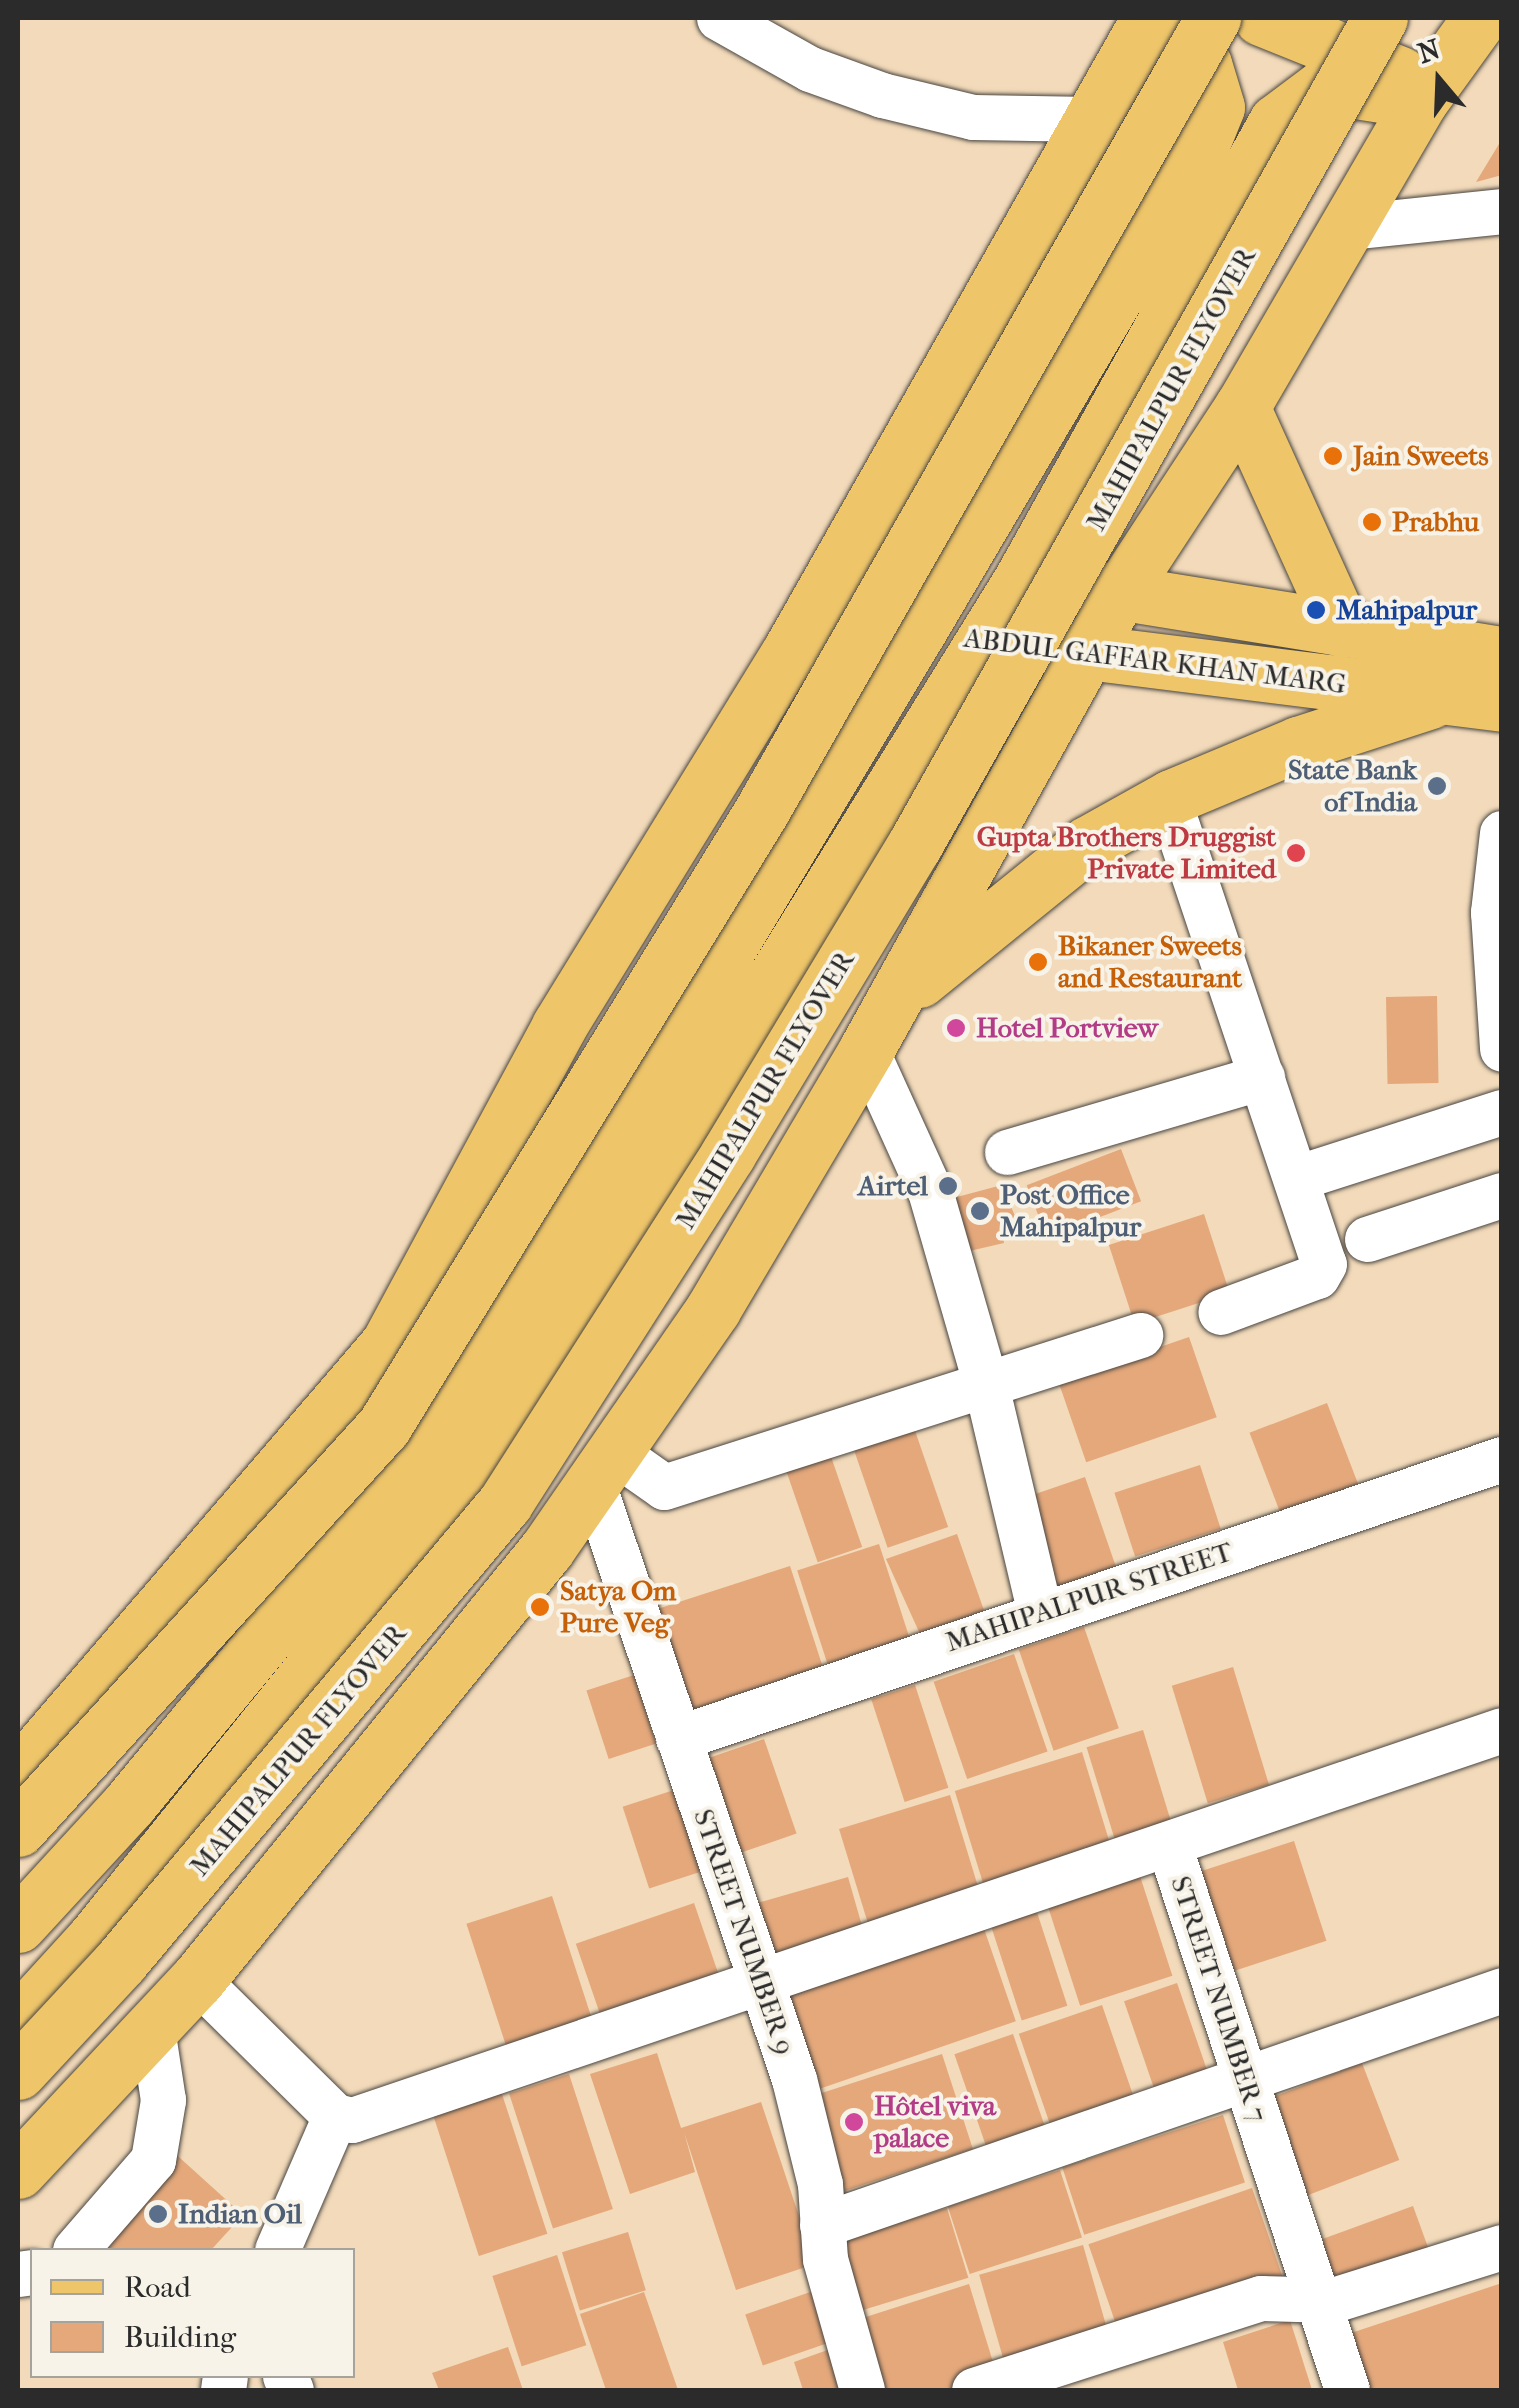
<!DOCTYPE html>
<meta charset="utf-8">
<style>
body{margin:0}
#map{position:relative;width:1519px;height:2408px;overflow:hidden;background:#f2daba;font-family:"IM FELL French Canon",serif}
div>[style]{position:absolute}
.building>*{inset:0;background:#e4a87b;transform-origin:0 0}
.roads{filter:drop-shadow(0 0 2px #494540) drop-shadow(0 0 2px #494540)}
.minor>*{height:45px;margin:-22.5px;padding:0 22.5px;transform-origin:22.5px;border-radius:22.5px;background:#fff}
.major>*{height:55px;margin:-27.5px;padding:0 27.5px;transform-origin:27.5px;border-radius:27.5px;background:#eec569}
.bridges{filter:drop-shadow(0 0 2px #494540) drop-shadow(0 0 2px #494540)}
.highway-bridge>*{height:55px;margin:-27.5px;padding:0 27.5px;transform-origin:27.5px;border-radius:27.5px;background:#eec569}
.dots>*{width:28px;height:28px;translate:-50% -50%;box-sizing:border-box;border:5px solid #f7f3e8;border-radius:50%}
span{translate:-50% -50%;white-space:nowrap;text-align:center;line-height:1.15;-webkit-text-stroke:8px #f7f3e8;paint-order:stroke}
.street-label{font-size:28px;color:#2b2b2b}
.food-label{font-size:28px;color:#c56008;font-weight:700}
.left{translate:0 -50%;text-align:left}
.transit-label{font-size:28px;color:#164399;font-weight:700}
.service-label{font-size:28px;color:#4e5e75;font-weight:700}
.right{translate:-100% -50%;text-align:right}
.health-label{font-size:28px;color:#be3a42;font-weight:700}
.hotel-label{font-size:28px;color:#b23c85;font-weight:700}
.frame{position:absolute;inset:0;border:20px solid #2b2b2b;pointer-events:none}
.legend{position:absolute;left:30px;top:2248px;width:325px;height:130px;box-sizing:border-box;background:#f7f3e8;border:2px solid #a5a39c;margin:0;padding:12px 18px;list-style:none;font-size:30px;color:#2b2b2b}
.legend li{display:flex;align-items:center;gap:20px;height:50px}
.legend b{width:50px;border:2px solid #a5a39c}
.north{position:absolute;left:1389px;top:30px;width:100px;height:100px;-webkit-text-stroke:8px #f7f3e8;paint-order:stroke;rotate:341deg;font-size:28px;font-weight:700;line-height:40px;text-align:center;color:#2b2b2b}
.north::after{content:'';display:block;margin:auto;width:35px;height:45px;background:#2b2b2b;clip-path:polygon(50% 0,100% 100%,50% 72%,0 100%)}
</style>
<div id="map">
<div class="building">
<i style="clip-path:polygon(1502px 139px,1502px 175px,1476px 182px)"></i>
<i style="left:1437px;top:996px;width:87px;height:51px;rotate:89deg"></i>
<i style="left:1121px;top:1149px;width:56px;height:101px;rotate:69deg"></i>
<i style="clip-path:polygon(1002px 1185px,1017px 1221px,1001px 1227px,1004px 1243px,965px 1252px,942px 1201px)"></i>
<i style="left:1204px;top:1214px;width:83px;height:100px;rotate:72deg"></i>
<i style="left:1189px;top:1337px;width:85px;height:138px;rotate:71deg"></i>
<i style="left:1327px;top:1403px;width:90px;height:83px;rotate:69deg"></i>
<i style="left:912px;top:1422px;width:111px;height:64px;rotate:71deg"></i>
<i style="left:826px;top:1442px;width:111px;height:47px;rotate:71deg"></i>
<i style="left:1200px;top:1465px;width:67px;height:90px;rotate:72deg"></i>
<i style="left:1085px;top:1477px;width:106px;height:71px;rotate:71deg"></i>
<i style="clip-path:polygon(957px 1534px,986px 1616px,920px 1634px,886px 1559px)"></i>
<i style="left:879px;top:1544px;width:111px;height:86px;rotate:72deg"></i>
<i style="left:790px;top:1566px;width:114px;height:146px;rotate:72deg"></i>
<i style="left:1084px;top:1627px;width:107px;height:69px;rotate:71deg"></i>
<i style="left:1014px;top:1654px;width:103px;height:85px;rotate:71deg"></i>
<i style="left:1233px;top:1667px;width:123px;height:64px;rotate:73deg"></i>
<i style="left:634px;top:1675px;width:72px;height:50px;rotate:72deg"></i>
<i style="left:915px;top:1685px;width:108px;height:46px;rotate:72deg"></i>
<i style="left:1143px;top:1730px;width:114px;height:59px;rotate:73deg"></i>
<i style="left:764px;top:1739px;width:100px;height:67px;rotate:71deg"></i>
<i style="left:1082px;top:1752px;width:110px;height:133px;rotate:73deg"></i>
<i style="left:674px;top:1790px;width:86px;height:54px;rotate:72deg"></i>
<i style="left:950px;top:1795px;width:108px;height:116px;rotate:73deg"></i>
<i style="left:1294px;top:1841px;width:105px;height:102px;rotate:72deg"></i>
<i style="left:1139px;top:1873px;width:108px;height:97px;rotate:72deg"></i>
<i style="left:848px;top:1877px;width:59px;height:105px;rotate:74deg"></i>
<i style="left:552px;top:1896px;width:134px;height:90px;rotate:72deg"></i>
<i style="left:694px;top:1903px;width:81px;height:125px;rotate:71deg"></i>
<i style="left:1034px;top:1903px;width:108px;height:48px;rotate:72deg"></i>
<i style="left:981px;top:1920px;width:107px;height:215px;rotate:71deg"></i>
<i style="left:1177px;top:1983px;width:99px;height:56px;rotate:71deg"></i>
<i style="left:1102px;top:2005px;width:99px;height:88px;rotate:71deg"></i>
<i style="left:1013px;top:2034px;width:99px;height:62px;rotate:71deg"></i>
<i style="clip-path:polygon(657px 2053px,681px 2128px,761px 2102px,815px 2264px,736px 2290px,684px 2132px,695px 2172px,630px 2194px,590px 2074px)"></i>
<i style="left:942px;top:2054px;width:100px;height:141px;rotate:72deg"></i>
<i style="left:1362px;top:2063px;width:104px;height:105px;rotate:69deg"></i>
<i style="left:569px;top:2074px;width:142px;height:63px;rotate:72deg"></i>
<i style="left:501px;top:2091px;width:150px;height:72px;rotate:72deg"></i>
<i style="left:1223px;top:2115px;width:71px;height:169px;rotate:72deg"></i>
<i style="clip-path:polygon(159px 2139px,243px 2215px,211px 2250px,58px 2250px)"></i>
<i style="left:1060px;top:2170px;width:71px;height:118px;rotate:72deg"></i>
<i style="left:1252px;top:2188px;width:97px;height:173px;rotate:71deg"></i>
<i style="left:1413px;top:2206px;width:47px;height:105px;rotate:70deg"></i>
<i style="left:947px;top:2208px;width:73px;height:129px;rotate:73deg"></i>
<i style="left:628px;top:2232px;width:61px;height:69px;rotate:73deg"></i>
<i style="left:1083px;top:2245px;width:96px;height:108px;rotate:74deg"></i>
<i style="left:557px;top:2255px;width:95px;height:68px;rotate:72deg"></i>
<i style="clip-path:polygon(1502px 2283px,1502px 2390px,1359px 2390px,1342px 2336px)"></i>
<i style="clip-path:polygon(969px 2284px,997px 2375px,949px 2390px,869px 2390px,847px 2323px)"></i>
<i style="left:819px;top:2289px;width:54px;height:78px;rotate:71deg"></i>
<i style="clip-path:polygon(644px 2292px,678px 2390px,606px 2390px,580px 2314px)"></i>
<i style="clip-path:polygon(1290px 2320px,1312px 2390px,1238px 2390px,1223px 2342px)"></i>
<i style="clip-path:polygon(508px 2347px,523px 2390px,439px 2390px,432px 2373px)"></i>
<i style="clip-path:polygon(836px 2347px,848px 2390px,803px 2390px,794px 2362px)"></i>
</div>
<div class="roads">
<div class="minor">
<i style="left:719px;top:18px;width:104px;rotate:29.3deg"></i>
<i style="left:810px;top:69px;width:77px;rotate:19.9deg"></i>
<i style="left:882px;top:95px;width:94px;rotate:13.6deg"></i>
<i style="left:973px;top:117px;width:118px;rotate:1deg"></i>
<i style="left:1348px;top:227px;width:155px;rotate:-5.9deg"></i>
<i style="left:1168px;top:799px;width:490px;rotate:71.5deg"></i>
<i style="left:1324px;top:1264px;width:14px;rotate:120deg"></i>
<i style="left:1317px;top:1276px;width:103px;rotate:159.6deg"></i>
<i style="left:1502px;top:833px;width:80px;rotate:96.5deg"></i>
<i style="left:1493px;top:912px;width:137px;rotate:86.2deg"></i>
<i style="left:866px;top:1050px;width:155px;rotate:65.6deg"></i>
<i style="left:930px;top:1191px;width:202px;rotate:73.9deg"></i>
<i style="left:986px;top:1385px;width:234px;rotate:76.7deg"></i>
<i style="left:1007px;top:1152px;width:266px;rotate:-16.4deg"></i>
<i style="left:1296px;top:1178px;width:216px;rotate:-17.8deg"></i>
<i style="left:1367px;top:1239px;width:142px;rotate:-18.1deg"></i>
<i style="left:613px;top:1451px;width:62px;rotate:35.2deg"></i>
<i style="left:664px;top:1487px;width:500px;rotate:-17.7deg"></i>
<i style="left:592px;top:1481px;width:631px;rotate:71.34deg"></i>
<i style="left:794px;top:2079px;width:108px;rotate:76.1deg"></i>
<i style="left:820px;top:2184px;width:75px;rotate:86.2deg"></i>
<i style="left:825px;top:2259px;width:136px;rotate:74.2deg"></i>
<i style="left:678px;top:1738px;width:870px;rotate:-18.71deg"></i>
<i style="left:1169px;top:1845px;width:573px;rotate:71.91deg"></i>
<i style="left:197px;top:1980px;width:194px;rotate:44.6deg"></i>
<i style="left:335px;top:2116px;width:17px;rotate:13deg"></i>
<i style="left:352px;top:2120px;width:1214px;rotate:-18.73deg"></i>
<i style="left:822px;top:2225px;width:719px;rotate:-19.06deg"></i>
<i style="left:75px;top:2250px;width:119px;rotate:-49.1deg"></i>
<i style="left:153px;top:2160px;width:61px;rotate:-80.5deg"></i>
<i style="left:163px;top:2100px;width:73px;rotate:-98.7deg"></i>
<i style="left:277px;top:2250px;width:146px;rotate:-66.6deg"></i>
<i style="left:18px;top:2274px;width:14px;rotate:-8deg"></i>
<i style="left:285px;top:2376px;width:15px;rotate:67deg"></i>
<i style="left:223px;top:2390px;width:14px;rotate:-82deg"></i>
<i style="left:974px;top:2390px;width:301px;rotate:-17.8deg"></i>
<i style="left:1261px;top:2298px;width:72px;rotate:1.6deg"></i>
<i style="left:1333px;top:2300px;width:177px;rotate:-17.4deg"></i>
</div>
<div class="major">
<i style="left:1261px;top:18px;width:150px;rotate:21.9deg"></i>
<i style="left:1242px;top:407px;width:245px;rotate:65.6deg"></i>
<i style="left:1087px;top:587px;width:420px;rotate:9.2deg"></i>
<i style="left:1055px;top:648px;width:450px;rotate:7.1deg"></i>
<i style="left:919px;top:980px;width:216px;rotate:-39deg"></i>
<i style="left:1087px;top:844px;width:96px;rotate:-29.2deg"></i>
<i style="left:1171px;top:797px;width:138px;rotate:-22.7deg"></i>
<i style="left:1298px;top:744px;width:139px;rotate:-18deg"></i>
<i style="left:18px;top:1775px;width:568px;rotate:-49.35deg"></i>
<i style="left:388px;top:1344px;width:361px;rotate:-61.7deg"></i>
<i style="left:559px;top:1026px;width:435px;rotate:-58.4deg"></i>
<i style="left:787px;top:656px;width:734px;rotate:-60.43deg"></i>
<i style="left:18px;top:1925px;width:166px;rotate:-47.4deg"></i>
<i style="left:130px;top:1803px;width:494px;rotate:-50.5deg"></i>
<i style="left:444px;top:1422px;width:921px;rotate:-59.04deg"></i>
<i style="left:918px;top:632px;width:546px;rotate:-59.49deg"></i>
<i style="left:1195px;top:162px;width:59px;rotate:-68.2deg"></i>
<i style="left:1217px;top:107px;width:45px;rotate:-106.8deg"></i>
<i style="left:1204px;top:64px;width:63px;rotate:-133.1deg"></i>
<i style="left:18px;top:2022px;width:111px;rotate:-47.6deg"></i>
<i style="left:93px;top:1940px;width:587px;rotate:-51.08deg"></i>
<i style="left:462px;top:1483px;width:1062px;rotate:-58.24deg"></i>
<i style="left:1021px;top:580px;width:524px;rotate:-60.89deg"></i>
<i style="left:1276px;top:122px;width:60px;rotate:-36.9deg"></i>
<i style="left:1324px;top:86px;width:97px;rotate:8.9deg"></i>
<i style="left:18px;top:2171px;width:262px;rotate:-46.9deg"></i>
<i style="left:197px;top:1980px;width:555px;rotate:-50.92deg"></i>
<i style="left:547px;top:1549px;width:292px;rotate:-55.3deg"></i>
<i style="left:713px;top:1309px;width:301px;rotate:-59.4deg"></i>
<i style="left:866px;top:1050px;width:525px;rotate:-60.95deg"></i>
<i style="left:1121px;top:591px;width:220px;rotate:-56.7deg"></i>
<i style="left:1242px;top:407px;width:354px;rotate:-59.8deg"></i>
<i style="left:1420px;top:101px;width:102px;rotate:-54.1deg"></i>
</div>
</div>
<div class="bridges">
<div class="highway-bridge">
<i style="left:18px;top:1829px;width:544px;rotate:-47.75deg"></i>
<i style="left:384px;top:1426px;width:721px;rotate:-58.45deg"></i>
<i style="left:761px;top:812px;width:914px;rotate:-60.35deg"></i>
<i style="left:18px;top:2072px;width:151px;rotate:-47.1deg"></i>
<i style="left:121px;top:1961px;width:598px;rotate:-50.02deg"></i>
<i style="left:505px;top:1503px;width:414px;rotate:-57.4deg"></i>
<i style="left:728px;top:1154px;width:360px;rotate:-58.9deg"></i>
<i style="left:914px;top:846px;width:950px;rotate:-60.63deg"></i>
</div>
</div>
<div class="dots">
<i style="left:1333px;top:456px;background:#e8710a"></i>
<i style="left:1372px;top:522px;background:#e8710a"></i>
<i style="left:1316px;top:610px;background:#1a4fb4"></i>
<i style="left:1437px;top:786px;background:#5c6f8a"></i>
<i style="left:1296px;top:853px;background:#e0444e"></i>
<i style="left:1038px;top:962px;background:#e8710a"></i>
<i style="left:956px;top:1028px;background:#d1479c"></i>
<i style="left:948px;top:1186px;background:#5c6f8a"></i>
<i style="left:980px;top:1211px;background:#5c6f8a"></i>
<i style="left:540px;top:1607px;background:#e8710a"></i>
<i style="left:854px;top:2122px;background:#d1479c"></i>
<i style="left:158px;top:2214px;background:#5c6f8a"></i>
</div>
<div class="street-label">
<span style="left:1171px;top:389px;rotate:-61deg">MAHIPALPUR FLYOVER</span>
<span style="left:1155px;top:661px;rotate:7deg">ABDUL GAFFAR KHAN MARG</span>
<span style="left:765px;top:1090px;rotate:-59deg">MAHIPALPUR FLYOVER</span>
<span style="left:1089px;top:1597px;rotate:-18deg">MAHIPALPUR STREET</span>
<span style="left:298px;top:1750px;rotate:-50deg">MAHIPALPUR FLYOVER</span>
<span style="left:744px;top:1932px;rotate:71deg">STREET NUMBER 9</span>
<span style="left:1219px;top:1999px;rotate:72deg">STREET NUMBER 7</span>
</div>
<div class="food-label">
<span class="left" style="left:1353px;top:456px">Jain Sweets</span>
<span class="left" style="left:1392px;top:522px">Prabhu</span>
<span class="left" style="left:1058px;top:962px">Bikaner Sweets<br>and Restaurant</span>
<span class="left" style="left:560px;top:1607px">Satya Om<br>Pure Veg</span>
</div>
<div class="transit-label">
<span class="left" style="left:1336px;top:610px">Mahipalpur</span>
</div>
<div class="service-label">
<span class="right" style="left:1417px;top:786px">State Bank<br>of India</span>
<span class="right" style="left:928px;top:1186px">Airtel</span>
<span class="left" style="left:1000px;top:1211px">Post Office<br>Mahipalpur</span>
<span class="left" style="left:178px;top:2214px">Indian Oil</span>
</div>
<div class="health-label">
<span class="right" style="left:1276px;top:853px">Gupta Brothers Druggist<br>Private Limited</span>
</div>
<div class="hotel-label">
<span class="left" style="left:976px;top:1028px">Hotel Portview</span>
<span class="left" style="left:874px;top:2122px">Hôtel viva<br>palace</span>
</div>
<div class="frame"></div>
<ul class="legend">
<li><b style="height:12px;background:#eec569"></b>Road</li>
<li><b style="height:28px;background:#e4a87b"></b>Building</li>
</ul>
<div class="north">N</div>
</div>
